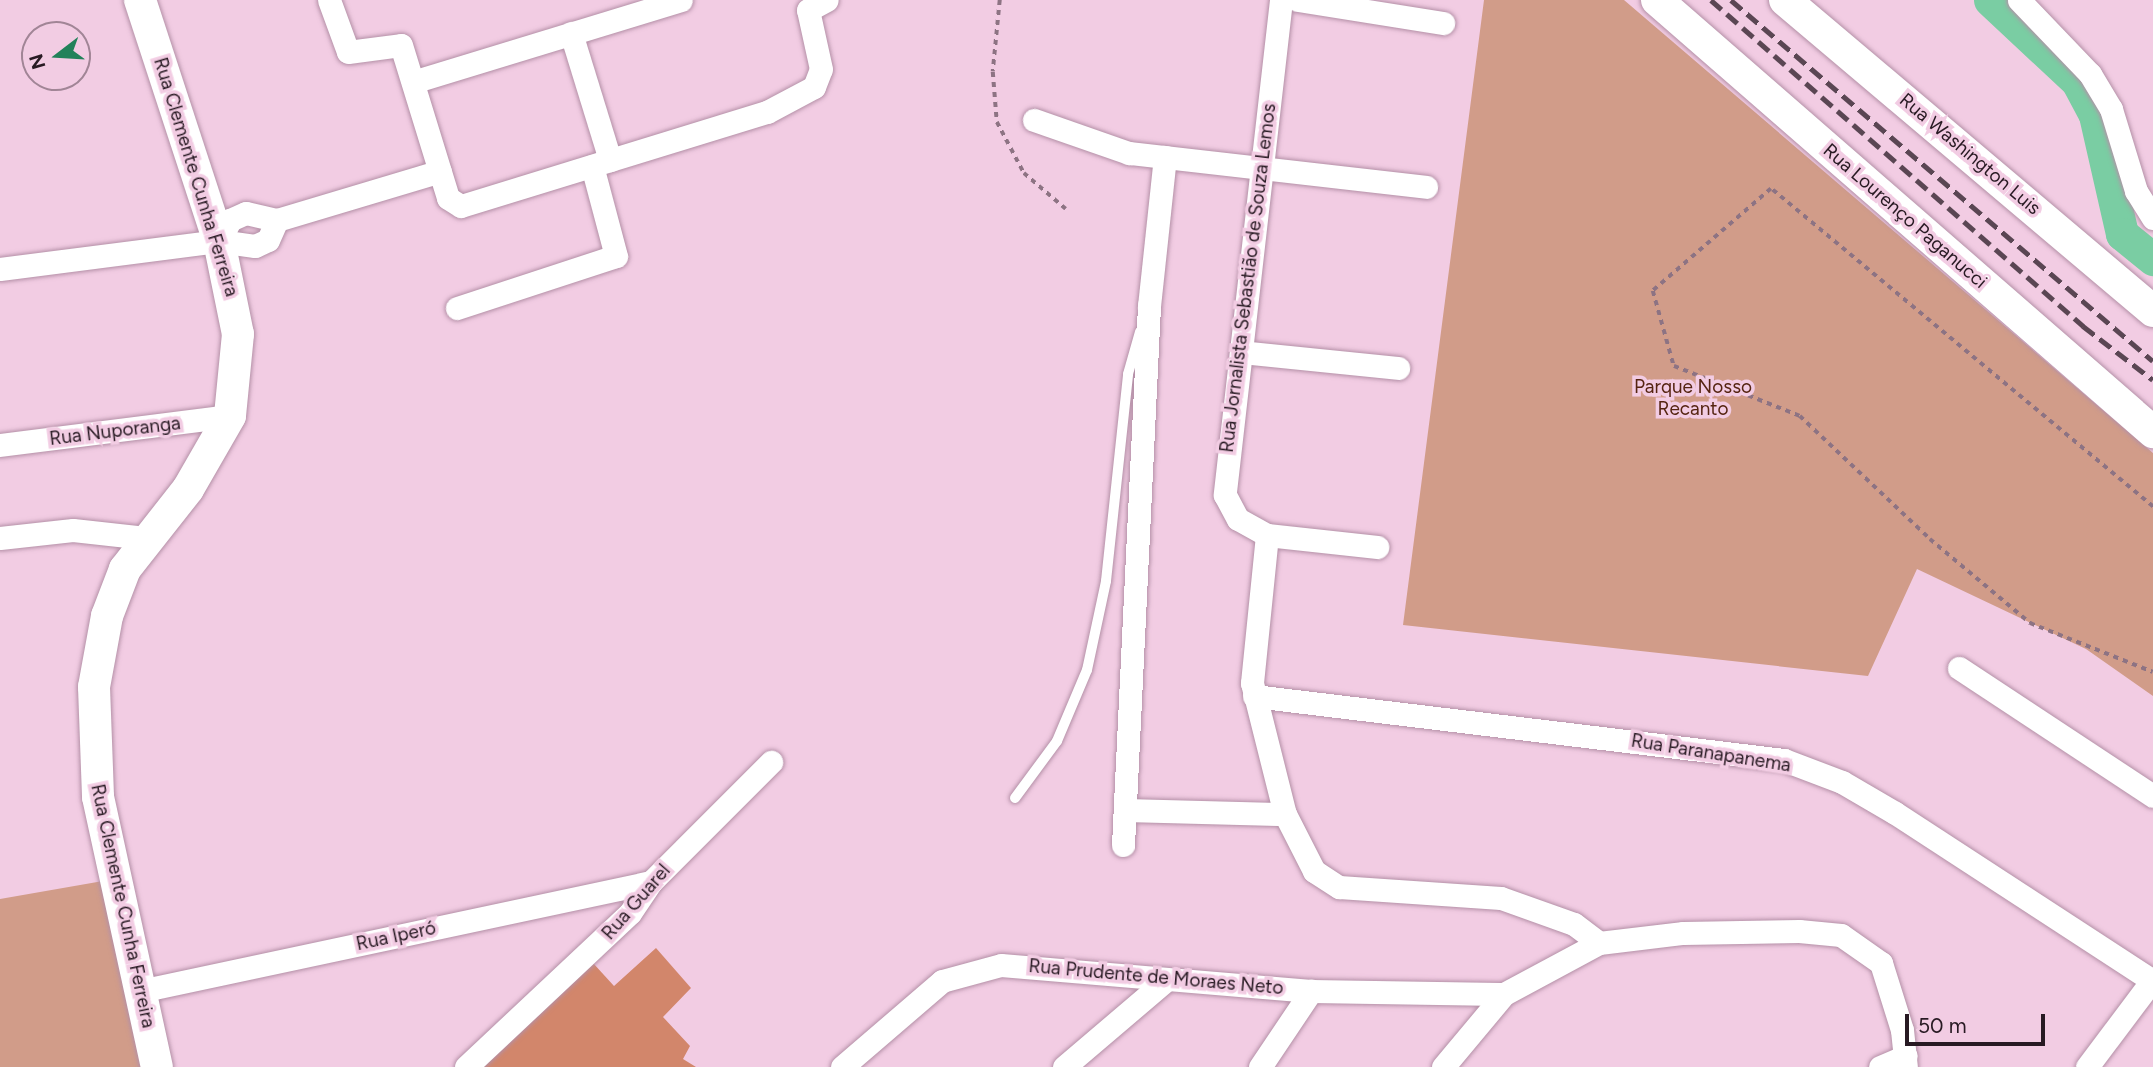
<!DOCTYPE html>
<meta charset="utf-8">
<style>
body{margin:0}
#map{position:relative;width:2153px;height:1067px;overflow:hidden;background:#f2cce3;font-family:Figtree,sans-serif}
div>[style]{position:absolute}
.green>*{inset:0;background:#d19c89}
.forest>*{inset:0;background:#d2866b}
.river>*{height:33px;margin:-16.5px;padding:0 16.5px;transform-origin:16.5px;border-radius:16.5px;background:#7acda3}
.path>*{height:3.5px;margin-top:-1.75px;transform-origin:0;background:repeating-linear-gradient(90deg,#8d7383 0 5px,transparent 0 10px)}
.roads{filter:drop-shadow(0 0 2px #b490a7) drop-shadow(0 0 2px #b490a7)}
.lane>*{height:10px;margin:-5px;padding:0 5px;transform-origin:5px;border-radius:5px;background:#fff}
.street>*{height:23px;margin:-11.5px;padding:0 11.5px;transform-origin:11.5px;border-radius:11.5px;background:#fff}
.secondary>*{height:32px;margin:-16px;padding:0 16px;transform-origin:16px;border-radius:16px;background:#fff}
.rail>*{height:5px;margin-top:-2.5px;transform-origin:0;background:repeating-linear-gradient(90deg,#5a4653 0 14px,transparent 0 21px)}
span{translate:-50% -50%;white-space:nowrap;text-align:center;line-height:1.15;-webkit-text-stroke:7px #f2cce3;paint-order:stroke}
.street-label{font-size:19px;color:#281a23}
.park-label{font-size:19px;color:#552411}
.north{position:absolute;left:21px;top:21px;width:70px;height:70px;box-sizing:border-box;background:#f2cce3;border:2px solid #a18596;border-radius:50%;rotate:253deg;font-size:19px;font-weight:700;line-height:28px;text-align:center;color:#281a23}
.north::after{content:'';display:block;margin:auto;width:24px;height:32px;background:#22825a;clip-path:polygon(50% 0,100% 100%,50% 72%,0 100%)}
.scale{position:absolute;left:1905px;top:1014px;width:140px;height:32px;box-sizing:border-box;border:4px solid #281a23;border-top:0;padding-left:9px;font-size:21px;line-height:24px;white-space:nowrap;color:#281a23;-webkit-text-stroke:5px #f2cce3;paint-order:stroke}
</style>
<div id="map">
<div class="green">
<i style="clip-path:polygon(1484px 0,1624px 0,2153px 453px,2153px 696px,2086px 649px,1917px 569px,1868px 676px,1403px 625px)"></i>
<i style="clip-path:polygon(103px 881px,143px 1067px,0 1067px,0 899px)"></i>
</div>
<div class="forest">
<i style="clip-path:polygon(656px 948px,691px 988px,663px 1017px,690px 1046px,683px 1059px,696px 1067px,475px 1067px,593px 963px,614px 986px)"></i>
</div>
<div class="river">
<i style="left:1990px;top:0;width:119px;rotate:43deg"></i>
<i style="left:2077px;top:81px;width:38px;rotate:62deg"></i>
<i style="left:2095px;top:115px;width:122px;rotate:77.2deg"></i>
<i style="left:2122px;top:234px;width:40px;rotate:39deg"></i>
</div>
<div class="path">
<i style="left:1000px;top:0;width:72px;rotate:95.6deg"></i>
<i style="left:993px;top:72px;width:50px;rotate:85.4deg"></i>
<i style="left:997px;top:122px;width:58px;rotate:62.1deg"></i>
<i style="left:1024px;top:173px;width:55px;rotate:40.6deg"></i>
<i style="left:2153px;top:507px;width:497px;rotate:-140.2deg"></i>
<i style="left:1771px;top:189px;width:156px;rotate:139.2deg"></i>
<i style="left:1653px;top:291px;width:78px;rotate:74.4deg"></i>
<i style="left:1674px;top:366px;width:136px;rotate:21.6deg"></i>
<i style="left:1800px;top:416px;width:179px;rotate:43.4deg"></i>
<i style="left:1930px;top:539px;width:131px;rotate:40deg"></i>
<i style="left:2030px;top:623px;width:132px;rotate:21.7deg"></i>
</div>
<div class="roads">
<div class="lane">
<i style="left:1015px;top:798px;width:71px;rotate:-53.6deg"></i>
<i style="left:1057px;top:741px;width:77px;rotate:-67.1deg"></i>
<i style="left:1087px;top:670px;width:91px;rotate:-77.9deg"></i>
<i style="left:1106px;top:581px;width:208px;rotate:-83.9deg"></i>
<i style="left:1128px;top:374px;width:44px;rotate:-74.1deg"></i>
</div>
<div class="street">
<i style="left:329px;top:0;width:55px;rotate:69.9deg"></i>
<i style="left:348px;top:52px;width:53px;rotate:-7.5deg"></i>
<i style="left:401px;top:45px;width:160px;rotate:72.9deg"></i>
<i style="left:448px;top:198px;width:15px;rotate:32deg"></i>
<i style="left:461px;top:206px;width:320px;rotate:-17.1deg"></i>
<i style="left:767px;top:112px;width:53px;rotate:-28deg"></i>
<i style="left:814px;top:87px;width:19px;rotate:-69deg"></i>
<i style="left:821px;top:69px;width:60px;rotate:-102.4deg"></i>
<i style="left:808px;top:10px;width:21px;rotate:-28deg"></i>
<i style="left:1281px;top:0;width:498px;rotate:96.5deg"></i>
<i style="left:1225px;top:495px;width:27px;rotate:62deg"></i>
<i style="left:1238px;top:519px;width:33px;rotate:29deg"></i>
<i style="left:1267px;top:535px;width:111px;rotate:6.2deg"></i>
<i style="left:1298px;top:0;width:147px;rotate:9deg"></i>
<i style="left:2019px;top:0;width:103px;rotate:46.2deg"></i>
<i style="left:2090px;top:74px;width:41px;rotate:59deg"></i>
<i style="left:2111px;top:109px;width:86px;rotate:73deg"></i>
<i style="left:2136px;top:191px;width:32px;rotate:58deg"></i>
<i style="left:571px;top:33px;width:133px;rotate:72.9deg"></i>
<i style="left:413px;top:82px;width:280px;rotate:-17deg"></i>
<i style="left:1034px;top:120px;width:101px;rotate:19.2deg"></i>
<i style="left:1129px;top:153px;width:299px;rotate:6.5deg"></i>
<i style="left:219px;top:241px;width:24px;rotate:-62deg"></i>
<i style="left:230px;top:220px;width:17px;rotate:-24deg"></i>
<i style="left:246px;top:213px;width:32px;rotate:13deg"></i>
<i style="left:277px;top:220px;width:170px;rotate:-16.7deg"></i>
<i style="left:0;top:269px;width:221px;rotate:-7.3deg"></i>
<i style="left:219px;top:241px;width:36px;rotate:8deg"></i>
<i style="left:255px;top:246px;width:14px;rotate:-25deg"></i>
<i style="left:268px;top:240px;width:22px;rotate:-66deg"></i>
<i style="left:457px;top:308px;width:167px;rotate:-18.1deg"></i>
<i style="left:616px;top:256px;width:93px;rotate:-104.9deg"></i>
<i style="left:1241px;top:352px;width:158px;rotate:5.8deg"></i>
<i style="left:0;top:445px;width:232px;rotate:-7.2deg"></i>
<i style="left:1267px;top:535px;width:149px;rotate:95.8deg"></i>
<i style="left:1252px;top:683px;width:135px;rotate:75.9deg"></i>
<i style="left:1285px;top:814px;width:64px;rotate:63deg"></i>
<i style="left:1314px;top:871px;width:30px;rotate:33deg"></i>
<i style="left:1339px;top:887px;width:162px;rotate:3.9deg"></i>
<i style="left:1501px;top:898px;width:77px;rotate:19.6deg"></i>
<i style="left:1574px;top:924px;width:31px;rotate:37deg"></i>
<i style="left:0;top:538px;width:73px;rotate:-6.3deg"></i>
<i style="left:73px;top:530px;width:73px;rotate:6.3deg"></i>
<i style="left:1959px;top:668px;width:232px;rotate:33.4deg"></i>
<i style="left:1254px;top:696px;width:534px;rotate:6.89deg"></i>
<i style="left:1784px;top:760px;width:62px;rotate:20.8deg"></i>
<i style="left:1842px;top:782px;width:61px;rotate:30.3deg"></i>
<i style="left:1895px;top:813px;width:308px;rotate:33.1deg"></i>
<i style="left:1127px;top:810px;width:158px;rotate:1.5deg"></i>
<i style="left:1123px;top:845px;width:540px;rotate:-87.24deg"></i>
<i style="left:1149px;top:306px;width:150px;rotate:-83.9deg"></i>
<i style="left:140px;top:991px;width:522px;rotate:-12.04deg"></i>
<i style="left:466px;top:1067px;width:225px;rotate:-43.2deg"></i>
<i style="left:630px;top:913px;width:37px;rotate:-56deg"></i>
<i style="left:651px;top:882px;width:170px;rotate:-45deg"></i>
<i style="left:842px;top:1067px;width:132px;rotate:-40.7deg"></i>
<i style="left:942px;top:981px;width:61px;rotate:-15.2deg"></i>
<i style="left:1001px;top:965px;width:311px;rotate:4.8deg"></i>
<i style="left:1311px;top:991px;width:193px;rotate:0.9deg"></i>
<i style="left:1064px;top:1067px;width:133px;rotate:-40.4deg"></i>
<i style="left:1260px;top:1067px;width:92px;rotate:-56.1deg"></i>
<i style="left:1443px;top:1067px;width:95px;rotate:-50.1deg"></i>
<i style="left:1504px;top:994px;width:108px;rotate:-28.2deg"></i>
<i style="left:1599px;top:943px;width:85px;rotate:-6.8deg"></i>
<i style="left:1683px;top:933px;width:116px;rotate:-1deg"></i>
<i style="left:1799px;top:931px;width:42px;rotate:5.4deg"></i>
<i style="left:1841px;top:935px;width:49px;rotate:35deg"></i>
<i style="left:1881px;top:963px;width:70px;rotate:72.6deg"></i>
<i style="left:1902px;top:1030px;width:37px;rotate:84deg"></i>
<i style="left:1880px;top:1067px;width:28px;rotate:-23deg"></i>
<i style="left:2087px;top:1067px;width:110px;rotate:-53.1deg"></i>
</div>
<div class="secondary">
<i style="left:140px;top:0;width:254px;rotate:71.9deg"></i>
<i style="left:219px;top:241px;width:95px;rotate:78.5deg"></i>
<i style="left:238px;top:334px;width:82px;rotate:95.6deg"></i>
<i style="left:230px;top:416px;width:84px;rotate:119.9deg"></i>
<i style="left:188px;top:489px;width:102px;rotate:128.2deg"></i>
<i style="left:125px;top:569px;width:50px;rotate:111deg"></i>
<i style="left:107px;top:616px;width:72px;rotate:100.4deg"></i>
<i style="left:94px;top:687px;width:110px;rotate:87.9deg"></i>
<i style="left:98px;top:797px;width:276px;rotate:77.7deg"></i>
<i style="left:1657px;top:0;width:658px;rotate:41.05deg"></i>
<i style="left:1785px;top:0;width:482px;rotate:40.2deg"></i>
</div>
</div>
<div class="rail">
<i style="left:1711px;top:0;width:495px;rotate:41.2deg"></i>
<i style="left:2083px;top:326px;width:88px;rotate:37.6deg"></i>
<i style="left:1731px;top:0;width:555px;rotate:40.55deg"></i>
</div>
<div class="street-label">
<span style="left:1970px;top:154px;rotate:40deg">Rua Washington Luis</span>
<span style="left:196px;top:177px;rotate:73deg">Rua Clemente Cunha Ferreira</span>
<span style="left:1905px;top:216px;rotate:41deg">Rua Lourenço Paganucci</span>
<span style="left:1248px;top:278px;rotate:-83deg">Rua Jornalista Sebastião de Souza Lemos</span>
<span style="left:115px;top:431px;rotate:-7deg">Rua Nuporanga</span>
<span style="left:1711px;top:753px;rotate:9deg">Rua Paranapanema</span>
<span style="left:636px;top:902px;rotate:-49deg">Rua Guarel</span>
<span style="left:123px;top:906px;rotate:78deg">Rua Clemente Cunha Ferreira</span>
<span style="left:396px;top:936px;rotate:-12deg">Rua Iperó</span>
<span style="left:1156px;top:977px;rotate:5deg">Rua Prudente de Moraes Neto</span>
</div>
<div class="park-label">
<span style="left:1693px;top:398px">Parque Nosso<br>Recanto</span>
</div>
<div class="north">N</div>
<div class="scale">50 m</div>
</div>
